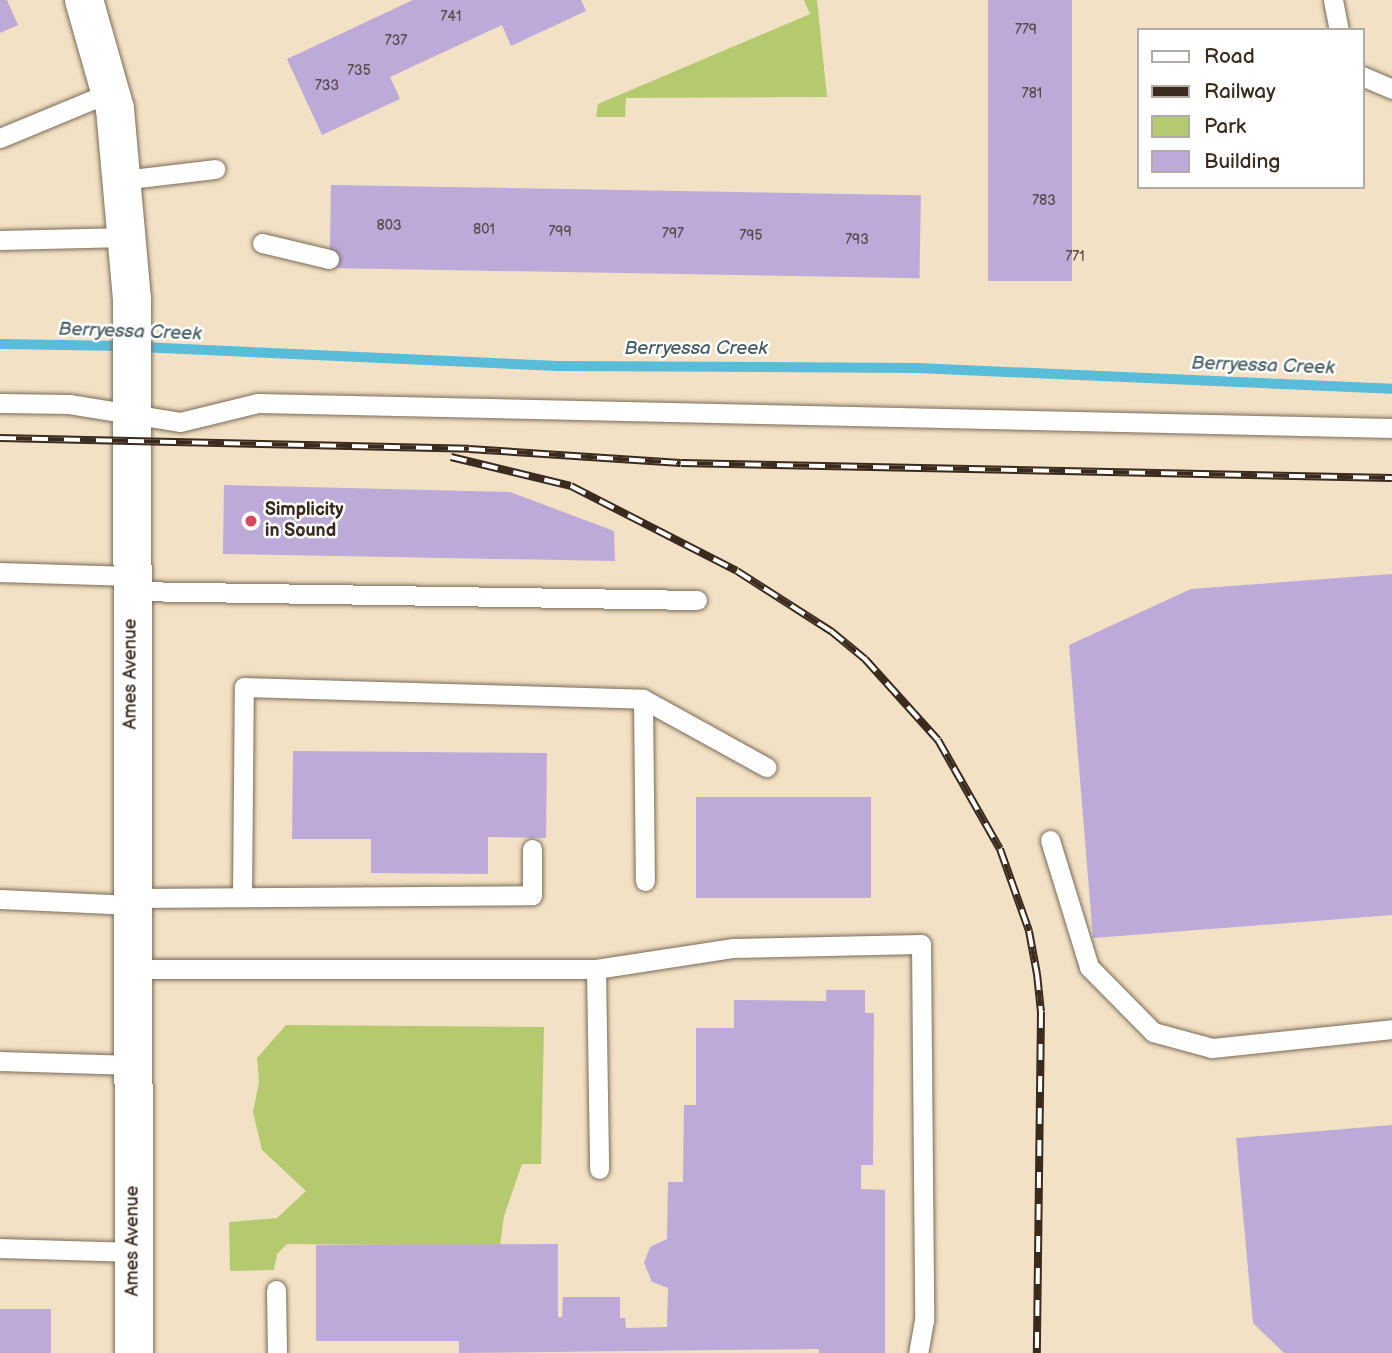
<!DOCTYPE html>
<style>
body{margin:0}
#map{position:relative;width:1392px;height:1353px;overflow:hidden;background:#f2e1c4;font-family:"Balsamiq Sans",sans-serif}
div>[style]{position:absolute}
.green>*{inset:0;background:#b5ca6f}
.stream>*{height:10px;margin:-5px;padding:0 5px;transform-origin:5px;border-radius:5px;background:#59bcd8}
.building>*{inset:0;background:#bdaad9;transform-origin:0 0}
.roads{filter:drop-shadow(0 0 2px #7b6a58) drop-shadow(0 0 2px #7b6a58)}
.service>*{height:19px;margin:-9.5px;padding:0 9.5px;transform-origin:9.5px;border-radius:9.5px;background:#fff}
.tertiary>*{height:38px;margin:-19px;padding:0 19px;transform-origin:19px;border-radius:19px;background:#fff}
.rail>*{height:8px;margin-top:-4px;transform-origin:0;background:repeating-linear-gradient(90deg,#fff 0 16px,#3b2a1e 0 32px);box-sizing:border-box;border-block:2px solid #3b2a1e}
.dots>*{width:19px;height:19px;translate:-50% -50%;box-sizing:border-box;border:4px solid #fff;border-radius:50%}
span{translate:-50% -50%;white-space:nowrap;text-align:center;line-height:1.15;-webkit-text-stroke:5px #fff;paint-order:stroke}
.number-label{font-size:14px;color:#5c4a4d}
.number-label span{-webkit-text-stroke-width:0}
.poi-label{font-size:18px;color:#3b2a1e;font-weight:700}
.left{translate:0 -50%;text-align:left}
.street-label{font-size:18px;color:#3b2a1e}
.water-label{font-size:19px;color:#465d5f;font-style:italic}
.legend{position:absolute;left:1137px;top:28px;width:228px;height:161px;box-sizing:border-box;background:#fff;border:2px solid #b1aaa5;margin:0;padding:9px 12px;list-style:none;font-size:21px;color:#3b2a1e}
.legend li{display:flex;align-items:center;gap:14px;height:35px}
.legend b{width:35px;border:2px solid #b1aaa5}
</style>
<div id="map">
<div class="green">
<i style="clip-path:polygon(804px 0,817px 0,827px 97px,626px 98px,625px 117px,596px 117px,598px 104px,810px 14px)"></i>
<i style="clip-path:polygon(286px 1025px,544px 1027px,541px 1164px,522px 1164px,504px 1216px,500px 1246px,287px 1244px,277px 1254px,274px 1270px,230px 1271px,229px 1222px,277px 1218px,306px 1191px,262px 1150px,253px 1112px,259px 1082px,257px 1058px)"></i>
</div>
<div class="stream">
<i style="left:0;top:344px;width:125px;rotate:0.9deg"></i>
<i style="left:140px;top:347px;width:418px;rotate:2.6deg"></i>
<i style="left:558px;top:366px;width:359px;rotate:0.3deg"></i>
<i style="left:917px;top:368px;width:475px;rotate:2.5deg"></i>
</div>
<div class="building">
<i style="clip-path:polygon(0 0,7px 0,18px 25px,0 33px)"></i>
<i style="clip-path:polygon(413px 0,581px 0,586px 11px,511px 46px,502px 25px,390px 77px,400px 99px,322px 135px,287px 59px)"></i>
<i style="left:988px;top:0;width:84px;height:281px"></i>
<i style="left:331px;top:185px;width:590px;height:83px;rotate:1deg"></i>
<i style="clip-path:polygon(224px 485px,510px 492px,614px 531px,615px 561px,223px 554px)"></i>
<i style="clip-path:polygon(1392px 574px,1392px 915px,1093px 938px,1069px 645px,1191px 589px)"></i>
<i style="clip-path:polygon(293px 751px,547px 753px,546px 838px,488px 837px,488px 874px,371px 873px,371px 839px,292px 839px)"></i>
<i style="left:696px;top:797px;width:175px;height:101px"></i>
<i style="clip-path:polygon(826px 990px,865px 990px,865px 1013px,874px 1013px,873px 1165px,861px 1165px,861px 1189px,885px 1190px,885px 1353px,819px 1353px,819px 1349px,459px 1353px,459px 1341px,316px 1341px,316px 1245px,558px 1244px,558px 1317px,562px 1317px,563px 1297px,620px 1297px,620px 1318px,625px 1318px,626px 1328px,667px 1327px,668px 1288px,652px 1282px,644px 1263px,650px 1247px,667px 1239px,668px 1182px,683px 1182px,684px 1105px,696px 1105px,696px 1028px,734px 1028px,734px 1000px,826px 1001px)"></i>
<i style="clip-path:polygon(1392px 1125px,1392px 1353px,1284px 1353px,1253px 1323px,1236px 1138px)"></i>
<i style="left:0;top:1309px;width:51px;height:44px"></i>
</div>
<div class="roads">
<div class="service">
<i style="left:1333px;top:0;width:31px;rotate:79deg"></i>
<i style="left:1362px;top:76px;width:33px;rotate:23deg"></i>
<i style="left:0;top:138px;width:120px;rotate:-22.5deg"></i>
<i style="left:122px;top:180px;width:94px;rotate:-6.7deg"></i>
<i style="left:0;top:240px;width:127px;rotate:-1.4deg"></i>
<i style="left:262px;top:243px;width:69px;rotate:13.4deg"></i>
<i style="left:0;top:403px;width:69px;rotate:0.8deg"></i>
<i style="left:69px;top:404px;width:112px;rotate:9.2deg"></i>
<i style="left:180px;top:422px;width:80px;rotate:-13.7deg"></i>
<i style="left:258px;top:403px;width:1134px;rotate:1.26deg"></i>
<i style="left:0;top:572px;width:131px;rotate:1.7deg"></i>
<i style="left:131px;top:591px;width:566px;rotate:0.91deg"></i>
<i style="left:643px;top:699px;width:182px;rotate:89.4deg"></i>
<i style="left:1050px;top:840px;width:133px;rotate:72.9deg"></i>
<i style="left:1089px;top:967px;width:91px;rotate:45.4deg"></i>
<i style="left:1153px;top:1032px;width:61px;rotate:15.2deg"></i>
<i style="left:1212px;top:1048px;width:181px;rotate:-6deg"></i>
<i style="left:242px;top:897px;width:210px;rotate:-89.5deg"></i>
<i style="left:244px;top:687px;width:399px;rotate:1.7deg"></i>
<i style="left:643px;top:699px;width:141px;rotate:28.9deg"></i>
<i style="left:132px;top:898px;width:400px;rotate:-0.4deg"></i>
<i style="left:532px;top:895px;width:46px;rotate:-90deg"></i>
<i style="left:0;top:899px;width:132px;rotate:2.6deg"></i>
<i style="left:132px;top:969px;width:464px"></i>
<i style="left:596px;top:969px;width:200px;rotate:89.1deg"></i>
<i style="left:596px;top:969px;width:139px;rotate:-8.7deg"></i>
<i style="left:733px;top:948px;width:188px;rotate:-1.2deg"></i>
<i style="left:921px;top:944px;width:376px;rotate:89.5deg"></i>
<i style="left:924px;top:1320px;width:34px;rotate:100deg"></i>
<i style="left:0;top:1061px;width:133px;rotate:1.7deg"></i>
<i style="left:0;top:1248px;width:134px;rotate:1.7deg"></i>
<i style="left:276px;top:1290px;width:63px;rotate:89.1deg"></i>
</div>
<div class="tertiary">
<i style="left:84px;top:0;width:113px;rotate:74.1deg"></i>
<i style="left:115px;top:109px;width:191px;rotate:84.9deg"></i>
<i style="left:132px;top:299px;width:1054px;rotate:89.89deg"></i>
</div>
</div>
<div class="rail">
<i style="left:0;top:438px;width:469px;rotate:1.3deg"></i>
<i style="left:469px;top:449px;width:212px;rotate:3.8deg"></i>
<i style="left:681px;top:463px;width:711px;rotate:1.21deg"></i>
<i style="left:451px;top:457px;width:123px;rotate:13.6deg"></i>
<i style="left:571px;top:486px;width:186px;rotate:27.1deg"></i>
<i style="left:737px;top:571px;width:112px;rotate:32.6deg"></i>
<i style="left:831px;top:631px;width:44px;rotate:39.5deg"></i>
<i style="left:865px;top:659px;width:109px;rotate:48deg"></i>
<i style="left:938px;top:740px;width:125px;rotate:60.4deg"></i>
<i style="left:1000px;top:849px;width:87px;rotate:70.5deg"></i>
<i style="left:1029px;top:931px;width:44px;rotate:79.5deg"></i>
<i style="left:1037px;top:974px;width:38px;rotate:84deg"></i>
<i style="left:1041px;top:1012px;width:341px;rotate:90.7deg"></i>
</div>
<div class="dots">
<i style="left:251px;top:521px;background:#d1495b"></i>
</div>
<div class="number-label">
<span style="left:451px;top:17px">741</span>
<span style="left:1026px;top:30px">779</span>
<span style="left:396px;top:41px">737</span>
<span style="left:359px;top:71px">735</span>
<span style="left:327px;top:86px">733</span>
<span style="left:1032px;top:94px">781</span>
<span style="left:1044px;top:201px">783</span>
<span style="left:389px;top:226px">803</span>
<span style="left:484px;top:230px">801</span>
<span style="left:560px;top:232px">799</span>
<span style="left:673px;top:234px">797</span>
<span style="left:751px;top:236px">795</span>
<span style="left:857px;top:240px">793</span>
<span style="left:1075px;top:257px">771</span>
</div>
<div class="poi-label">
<span class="left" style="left:265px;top:521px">Simplicity<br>in Sound</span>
</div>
<div class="street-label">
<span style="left:131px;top:674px;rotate:-90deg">Ames Avenue</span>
<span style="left:133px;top:1241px;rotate:-90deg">Ames Avenue</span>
</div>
<div class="water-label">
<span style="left:130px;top:332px;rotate:2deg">Berryessa Creek</span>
<span style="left:696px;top:349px">Berryessa Creek</span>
<span style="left:1263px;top:366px;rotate:2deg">Berryessa Creek</span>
</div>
<ul class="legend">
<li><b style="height:9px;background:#fff"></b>Road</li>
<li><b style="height:9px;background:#3b2a1e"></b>Railway</li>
<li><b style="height:19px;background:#b5ca6f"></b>Park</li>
<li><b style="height:19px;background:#bdaad9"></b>Building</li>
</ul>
</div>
